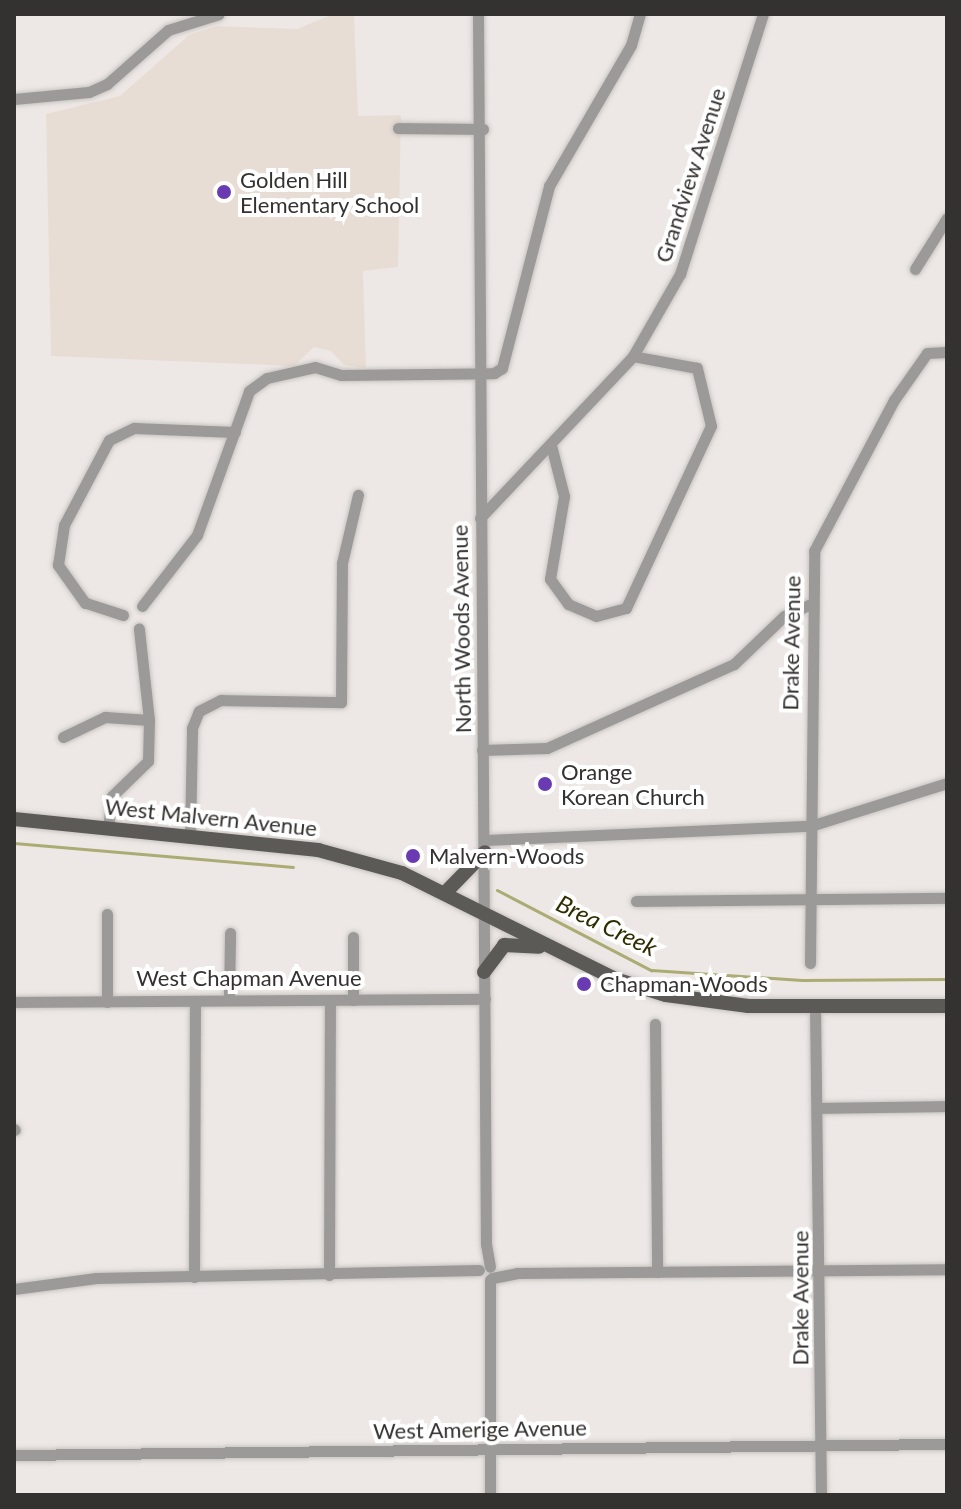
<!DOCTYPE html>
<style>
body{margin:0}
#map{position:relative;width:961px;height:1509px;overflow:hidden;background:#ede8e5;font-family:Lato,sans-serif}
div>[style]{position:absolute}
.built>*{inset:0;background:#e8ddd4}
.stream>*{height:3px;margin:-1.5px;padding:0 1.5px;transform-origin:1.5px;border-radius:1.5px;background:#aaac74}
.roads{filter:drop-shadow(0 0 2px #c8c4c1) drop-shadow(0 0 2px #c8c4c1)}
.minor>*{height:11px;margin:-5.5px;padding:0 5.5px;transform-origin:5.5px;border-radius:5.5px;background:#9b9a98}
.major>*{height:14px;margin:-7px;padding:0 7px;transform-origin:7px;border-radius:7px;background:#5c5a57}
.dots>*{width:22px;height:22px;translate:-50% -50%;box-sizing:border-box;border:4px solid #fff;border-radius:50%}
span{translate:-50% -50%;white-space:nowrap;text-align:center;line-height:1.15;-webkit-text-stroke:8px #fff;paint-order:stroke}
.street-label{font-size:22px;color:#343230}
.poi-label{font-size:22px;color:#343230}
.left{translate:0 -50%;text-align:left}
.water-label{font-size:24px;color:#2d2d00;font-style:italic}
.frame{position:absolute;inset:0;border:16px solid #343230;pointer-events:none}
</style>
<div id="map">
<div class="built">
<i style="clip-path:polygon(333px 14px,354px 14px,358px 116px,401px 115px,398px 267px,363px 271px,366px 368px,344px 365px,331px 351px,314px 347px,294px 366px,51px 356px,46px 114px,120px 96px,189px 35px,217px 26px,297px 29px)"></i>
</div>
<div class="stream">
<i style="left:14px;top:843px;width:280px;rotate:4.9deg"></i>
<i style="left:497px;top:890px;width:174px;rotate:27.5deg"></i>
<i style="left:651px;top:970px;width:151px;rotate:3.8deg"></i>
<i style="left:802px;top:980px;width:145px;rotate:-0.4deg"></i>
</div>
<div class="roads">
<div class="minor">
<i style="left:478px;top:14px;width:1230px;rotate:89.63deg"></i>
<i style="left:486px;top:1244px;width:23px;rotate:80deg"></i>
<i style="left:14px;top:99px;width:75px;rotate:-5.3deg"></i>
<i style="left:89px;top:92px;width:20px;rotate:-24deg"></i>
<i style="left:107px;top:84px;width:81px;rotate:-41.5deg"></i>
<i style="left:168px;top:30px;width:53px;rotate:-17.4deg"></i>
<i style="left:398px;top:128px;width:85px;rotate:0.7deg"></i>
<i style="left:915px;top:269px;width:60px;rotate:-57.9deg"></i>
<i style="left:551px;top:445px;width:53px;rotate:75.7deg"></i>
<i style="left:564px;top:496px;width:84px;rotate:99.6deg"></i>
<i style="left:550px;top:579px;width:31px;rotate:54deg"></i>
<i style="left:568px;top:604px;width:30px;rotate:23deg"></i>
<i style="left:596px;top:616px;width:31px;rotate:-15deg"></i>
<i style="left:626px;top:608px;width:201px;rotate:-65deg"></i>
<i style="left:711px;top:426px;width:60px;rotate:-103.6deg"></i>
<i style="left:697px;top:368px;width:65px;rotate:-169.4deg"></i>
<i style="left:480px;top:518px;width:223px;rotate:-46.6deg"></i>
<i style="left:633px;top:356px;width:95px;rotate:-60.2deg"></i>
<i style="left:680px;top:274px;width:273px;rotate:-72.3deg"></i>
<i style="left:142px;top:606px;width:90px;rotate:-52.2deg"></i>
<i style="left:197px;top:535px;width:153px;rotate:-70.1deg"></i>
<i style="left:249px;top:391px;width:22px;rotate:-36deg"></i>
<i style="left:267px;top:378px;width:49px;rotate:-12.9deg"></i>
<i style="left:315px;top:367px;width:27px;rotate:17deg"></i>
<i style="left:341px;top:375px;width:153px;rotate:-0.7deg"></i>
<i style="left:494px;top:373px;width:9px;rotate:-32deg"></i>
<i style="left:502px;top:368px;width:188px;rotate:-75.5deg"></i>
<i style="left:549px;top:186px;width:163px;rotate:-59.8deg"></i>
<i style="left:631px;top:45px;width:32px;rotate:-74deg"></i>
<i style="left:123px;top:615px;width:40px;rotate:-162deg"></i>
<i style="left:85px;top:603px;width:47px;rotate:-125.4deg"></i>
<i style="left:58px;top:565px;width:40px;rotate:-81.5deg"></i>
<i style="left:64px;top:525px;width:96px;rotate:-62.1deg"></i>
<i style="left:109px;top:440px;width:28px;rotate:-26deg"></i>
<i style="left:134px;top:428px;width:101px;rotate:2.3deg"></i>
<i style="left:63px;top:737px;width:47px;rotate:-25.5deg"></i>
<i style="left:105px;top:717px;width:44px;rotate:3.9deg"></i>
<i style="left:482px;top:750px;width:65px;rotate:-1.8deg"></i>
<i style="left:547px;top:748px;width:205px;rotate:-24.2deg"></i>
<i style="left:734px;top:664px;width:69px;rotate:-43.8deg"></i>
<i style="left:784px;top:616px;width:30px;rotate:-24deg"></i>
<i style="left:108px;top:828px;width:32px;rotate:-83deg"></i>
<i style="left:112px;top:796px;width:50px;rotate:-44.2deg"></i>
<i style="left:148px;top:761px;width:41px;rotate:-88.6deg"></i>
<i style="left:149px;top:720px;width:92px;rotate:-96.3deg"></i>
<i style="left:190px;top:836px;width:108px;rotate:-88.9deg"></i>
<i style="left:192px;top:728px;width:18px;rotate:-68deg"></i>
<i style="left:199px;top:711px;width:25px;rotate:-27deg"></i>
<i style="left:221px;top:700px;width:120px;rotate:1deg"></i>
<i style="left:341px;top:702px;width:139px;rotate:-89.6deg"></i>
<i style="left:342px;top:563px;width:70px;rotate:-76.8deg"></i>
<i style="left:485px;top:840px;width:325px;rotate:-2.5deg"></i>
<i style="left:810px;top:826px;width:144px;rotate:-17.4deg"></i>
<i style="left:636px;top:901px;width:311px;rotate:-0.6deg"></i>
<i style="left:107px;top:914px;width:88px;rotate:90deg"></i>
<i style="left:353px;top:937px;width:63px;rotate:90deg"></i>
<i style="left:810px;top:963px;width:412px;rotate:-89.4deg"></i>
<i style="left:814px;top:551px;width:171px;rotate:-62.1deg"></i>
<i style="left:894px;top:400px;width:57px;rotate:-54.9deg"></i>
<i style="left:927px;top:353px;width:20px;rotate:-3deg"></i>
<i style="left:229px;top:1000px;width:67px;rotate:-89.1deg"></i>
<i style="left:14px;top:1002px;width:471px;rotate:-0.4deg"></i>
<i style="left:815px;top:1005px;width:490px;rotate:89.3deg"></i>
<i style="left:655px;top:1024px;width:248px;rotate:89.5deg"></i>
<i style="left:819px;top:1108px;width:128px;rotate:-0.9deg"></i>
<i style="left:14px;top:1129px;width:1px;rotate:45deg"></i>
<i style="left:329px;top:1275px;width:275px;rotate:-89.8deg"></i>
<i style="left:194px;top:1277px;width:276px;rotate:-89.8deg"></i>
<i style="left:492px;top:1278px;width:25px;rotate:-11deg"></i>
<i style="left:517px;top:1273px;width:430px;rotate:-0.5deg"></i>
<i style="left:490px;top:1280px;width:215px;rotate:90deg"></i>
<i style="left:14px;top:1289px;width:83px;rotate:-7.6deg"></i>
<i style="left:96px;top:1278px;width:383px;rotate:-1.2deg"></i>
<i style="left:14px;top:1455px;width:933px;rotate:-0.68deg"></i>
</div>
<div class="major">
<i style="left:14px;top:819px;width:306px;rotate:5.8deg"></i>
<i style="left:318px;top:850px;width:87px;rotate:15.3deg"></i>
<i style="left:402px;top:873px;width:241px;rotate:26.4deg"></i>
<i style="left:618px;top:980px;width:50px;rotate:17.4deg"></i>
<i style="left:666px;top:995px;width:83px;rotate:7.6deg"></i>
<i style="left:748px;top:1006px;width:199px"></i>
<i style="left:445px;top:893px;width:57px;rotate:-45.7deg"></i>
<i style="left:484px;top:972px;width:34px;rotate:-53deg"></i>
<i style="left:504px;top:945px;width:35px;rotate:3deg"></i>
</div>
</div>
<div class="dots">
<i style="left:224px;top:192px;background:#693ab2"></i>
<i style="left:545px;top:784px;background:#693ab2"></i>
<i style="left:413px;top:856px;background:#693ab2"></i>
<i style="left:584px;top:984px;background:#693ab2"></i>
</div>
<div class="street-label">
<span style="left:690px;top:175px;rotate:-72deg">Grandview Avenue</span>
<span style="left:461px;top:629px;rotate:-91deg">North Woods Avenue</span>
<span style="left:791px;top:643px;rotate:-89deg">Drake Avenue</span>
<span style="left:211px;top:817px;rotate:6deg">West Malvern Avenue</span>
<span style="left:249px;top:978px">West Chapman Avenue</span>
<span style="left:800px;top:1298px;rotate:-90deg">Drake Avenue</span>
<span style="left:480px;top:1429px;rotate:-1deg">West Amerige Avenue</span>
</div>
<div class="poi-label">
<span class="left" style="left:240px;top:192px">Golden Hill<br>Elementary School</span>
<span class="left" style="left:561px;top:784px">Orange<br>Korean Church</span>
<span class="left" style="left:429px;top:856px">Malvern-Woods</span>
<span class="left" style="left:600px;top:984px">Chapman-Woods</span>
</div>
<div class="water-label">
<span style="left:607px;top:925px;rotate:26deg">Brea Creek</span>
</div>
<div class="frame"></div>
</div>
